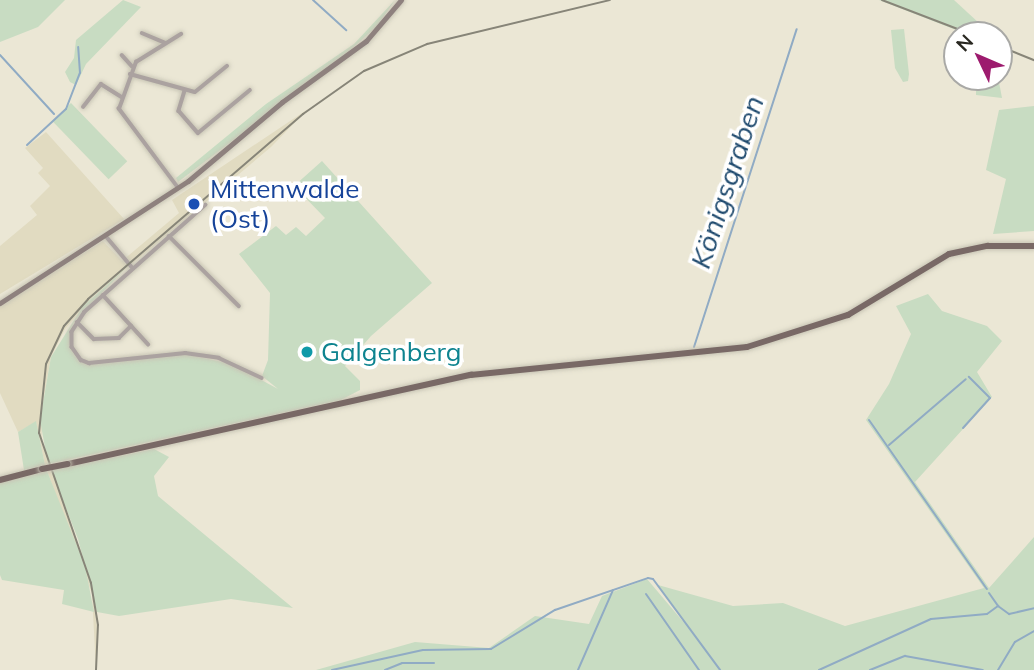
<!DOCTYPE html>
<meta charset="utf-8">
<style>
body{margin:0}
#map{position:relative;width:1034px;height:670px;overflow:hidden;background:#ebe7d5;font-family:Mulish,sans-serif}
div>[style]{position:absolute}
.built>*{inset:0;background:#e1dbc1}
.green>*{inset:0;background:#c8dcc2;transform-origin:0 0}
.stream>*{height:2px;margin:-1px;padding:0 1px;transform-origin:1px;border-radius:1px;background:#90abc4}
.roads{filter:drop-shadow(0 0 2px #c8c5b5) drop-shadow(0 0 2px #c8c5b5)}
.minor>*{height:3.5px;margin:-1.75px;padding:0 1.75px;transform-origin:1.75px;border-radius:1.75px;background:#aba2a0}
.secondary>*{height:5px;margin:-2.5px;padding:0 2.5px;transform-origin:2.5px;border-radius:2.5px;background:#8e817e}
.primary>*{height:6px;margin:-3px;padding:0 3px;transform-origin:3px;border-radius:3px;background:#796966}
.rail>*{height:2px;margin:-1px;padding:0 1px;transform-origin:1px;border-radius:1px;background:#878578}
.bridges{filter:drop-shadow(0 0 2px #c8c5b5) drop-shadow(0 0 2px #c8c5b5)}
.primary-bridge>*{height:6px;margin:-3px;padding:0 3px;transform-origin:3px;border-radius:3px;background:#796966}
.dots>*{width:19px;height:19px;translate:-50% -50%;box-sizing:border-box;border:4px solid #fff;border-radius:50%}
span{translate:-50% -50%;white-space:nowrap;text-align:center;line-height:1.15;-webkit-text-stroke:7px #fff;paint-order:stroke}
.transit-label{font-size:26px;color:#164399}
.left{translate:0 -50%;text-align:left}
.culture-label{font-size:26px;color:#0d838f}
.water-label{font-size:28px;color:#204b6f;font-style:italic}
.north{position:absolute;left:943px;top:21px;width:70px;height:70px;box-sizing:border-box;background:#fff;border:2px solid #a9a9a6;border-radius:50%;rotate:314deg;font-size:19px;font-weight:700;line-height:28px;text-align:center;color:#292821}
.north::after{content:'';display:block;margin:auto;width:24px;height:32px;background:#9d1b6e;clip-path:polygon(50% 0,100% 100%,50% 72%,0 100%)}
</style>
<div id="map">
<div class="built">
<i style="clip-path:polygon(308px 109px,271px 147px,93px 297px,65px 329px,51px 357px,41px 412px,42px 442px,89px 575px,98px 632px,96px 670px,92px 594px,45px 465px,36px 422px,18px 432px,0 393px,0 305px,103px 241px,122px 261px,179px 213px,172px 200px)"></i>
<i style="clip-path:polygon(46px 132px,124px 219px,0 294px,0 246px,37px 215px,30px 206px,50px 186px,38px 173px,43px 168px,25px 148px)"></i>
</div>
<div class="green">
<i style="clip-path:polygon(0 0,65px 0,38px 27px,0 42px)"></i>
<i style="clip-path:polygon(123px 0,141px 7px,86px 64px,76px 85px,70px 82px,65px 72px,74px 58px,76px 40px)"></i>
<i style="clip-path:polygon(395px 0,378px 25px,345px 55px,178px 182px,176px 178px,266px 104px,354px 44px)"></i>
<i style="clip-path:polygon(879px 0,954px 0,992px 35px,969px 35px)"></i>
<i style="clip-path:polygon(904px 29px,909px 74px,908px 81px,903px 82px,895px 68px,891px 30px)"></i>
<i style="clip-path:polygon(976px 77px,998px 77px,1002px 98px,976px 95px)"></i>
<i style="left:71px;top:103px;width:81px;height:26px;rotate:46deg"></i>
<i style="clip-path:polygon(1034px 106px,1034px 231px,993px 234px,1006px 179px,986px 170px,999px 110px)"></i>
<i style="clip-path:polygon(322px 161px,432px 283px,371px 336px,345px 366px,360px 381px,360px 390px,341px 400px,48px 464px,40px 420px,51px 357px,83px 306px,126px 268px,74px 322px,69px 346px,82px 363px,184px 354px,232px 364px,278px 389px,262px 376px,268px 360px,270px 293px,239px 254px,276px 226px,286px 235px,296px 227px,306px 236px,325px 218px,294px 186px)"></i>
<i style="clip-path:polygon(928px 294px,942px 311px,987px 326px,1002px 341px,977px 372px,992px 397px,915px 482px,989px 588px,1034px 537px,1034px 670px,316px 670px,415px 642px,489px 648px,535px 616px,589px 624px,602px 596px,647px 579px,686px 625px,658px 585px,733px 606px,783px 603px,845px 626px,984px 588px,866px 420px,889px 384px,911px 334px,896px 306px)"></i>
<i style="clip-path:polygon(36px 421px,45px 465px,24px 470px,18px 432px)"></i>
<i style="clip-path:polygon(154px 449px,169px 457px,154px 476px,158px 496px,293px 608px,231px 599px,119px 616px,97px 612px,78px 539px,51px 470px)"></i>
<i style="clip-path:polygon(47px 471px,85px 566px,94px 612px,62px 604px,64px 590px,2px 580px,0 575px,0 483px)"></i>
</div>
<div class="stream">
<i style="left:313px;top:0;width:45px;rotate:42.3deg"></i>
<i style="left:0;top:55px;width:80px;rotate:47.5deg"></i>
<i style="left:27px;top:145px;width:53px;rotate:-42.7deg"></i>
<i style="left:66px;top:109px;width:39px;rotate:-69deg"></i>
<i style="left:80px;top:73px;width:26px;rotate:-94deg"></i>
<i style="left:694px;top:347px;width:334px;rotate:-72.1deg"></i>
<i style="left:869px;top:420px;width:206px;rotate:55.1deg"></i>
<i style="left:963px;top:428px;width:40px;rotate:-48deg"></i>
<i style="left:990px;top:398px;width:30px;rotate:-135deg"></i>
<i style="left:889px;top:445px;width:101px;rotate:-40.6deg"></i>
<i style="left:989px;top:593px;width:16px;rotate:55deg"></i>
<i style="left:646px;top:594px;width:93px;rotate:55.1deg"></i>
<i style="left:332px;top:670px;width:93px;rotate:-12.4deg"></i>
<i style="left:423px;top:650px;width:68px;rotate:-0.8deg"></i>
<i style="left:491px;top:649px;width:75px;rotate:-31.4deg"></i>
<i style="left:555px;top:610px;width:98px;rotate:-19deg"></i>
<i style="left:648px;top:578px;width:5px;rotate:11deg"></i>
<i style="left:653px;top:579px;width:113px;rotate:53.6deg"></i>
<i style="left:385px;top:670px;width:18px;rotate:-22deg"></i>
<i style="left:402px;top:663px;width:32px"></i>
<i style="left:578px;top:670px;width:87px;rotate:-66.4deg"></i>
<i style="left:819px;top:670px;width:123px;rotate:-24.5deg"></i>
<i style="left:931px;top:619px;width:56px;rotate:-5.1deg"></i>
<i style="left:987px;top:614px;width:14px;rotate:-36deg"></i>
<i style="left:998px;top:606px;width:14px;rotate:36deg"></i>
<i style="left:1009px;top:614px;width:26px;rotate:-13deg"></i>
<i style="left:870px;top:670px;width:38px;rotate:-22deg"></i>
<i style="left:905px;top:656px;width:79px;rotate:10.2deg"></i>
<i style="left:998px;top:670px;width:33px;rotate:-59deg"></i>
<i style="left:1015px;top:642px;width:22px;rotate:-30deg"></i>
</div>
<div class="roads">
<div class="minor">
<i style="left:142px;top:33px;width:25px;rotate:23deg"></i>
<i style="left:122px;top:55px;width:15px;rotate:48deg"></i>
<i style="left:130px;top:74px;width:67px;rotate:15.5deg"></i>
<i style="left:195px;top:92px;width:41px;rotate:-39.1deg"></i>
<i style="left:185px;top:91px;width:21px;rotate:107deg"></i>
<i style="left:179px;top:111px;width:29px;rotate:49deg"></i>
<i style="left:198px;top:133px;width:67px;rotate:-39.6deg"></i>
<i style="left:83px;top:107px;width:29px;rotate:-52deg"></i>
<i style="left:101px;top:84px;width:25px;rotate:32deg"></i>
<i style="left:178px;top:188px;width:99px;rotate:-126.8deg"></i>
<i style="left:119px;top:109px;width:50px;rotate:-70.1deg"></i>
<i style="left:136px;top:62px;width:53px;rotate:-31.9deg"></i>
<i style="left:206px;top:205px;width:162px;rotate:138.5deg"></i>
<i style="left:85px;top:312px;width:24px;rotate:123deg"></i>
<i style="left:72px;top:332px;width:15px;rotate:90deg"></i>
<i style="left:72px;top:347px;width:16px;rotate:55deg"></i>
<i style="left:81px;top:360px;width:9px;rotate:21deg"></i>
<i style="left:89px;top:363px;width:97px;rotate:-5.9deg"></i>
<i style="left:185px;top:353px;width:34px;rotate:8deg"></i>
<i style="left:219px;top:358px;width:47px;rotate:24.9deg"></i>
<i style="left:106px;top:236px;width:40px;rotate:50deg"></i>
<i style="left:169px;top:236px;width:99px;rotate:45deg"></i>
<i style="left:103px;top:295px;width:67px;rotate:47.4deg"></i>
<i style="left:77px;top:322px;width:24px;rotate:45deg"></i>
<i style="left:94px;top:339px;width:25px;rotate:-2deg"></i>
<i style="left:119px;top:338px;width:17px;rotate:-45deg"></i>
</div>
<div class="secondary">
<i style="left:0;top:303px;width:224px;rotate:-33deg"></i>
<i style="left:188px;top:181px;width:123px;rotate:-40deg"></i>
<i style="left:282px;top:102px;width:104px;rotate:-36deg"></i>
<i style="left:366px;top:41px;width:54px;rotate:-49.5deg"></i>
</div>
<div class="primary">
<i style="left:68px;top:464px;width:413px;rotate:-12.5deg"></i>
<i style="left:471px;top:375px;width:277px;rotate:-5.8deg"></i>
<i style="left:747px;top:347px;width:106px;rotate:-17.6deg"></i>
<i style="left:848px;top:315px;width:118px;rotate:-31.1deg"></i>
<i style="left:949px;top:254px;width:40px;rotate:-12deg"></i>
<i style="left:988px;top:246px;width:46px"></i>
<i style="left:0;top:480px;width:43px;rotate:-14.7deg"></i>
</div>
</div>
<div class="rail">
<i style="left:882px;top:0;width:97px;rotate:21deg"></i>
<i style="left:999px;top:46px;width:38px;rotate:22deg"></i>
<i style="left:96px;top:670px;width:45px;rotate:-87.5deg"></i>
<i style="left:98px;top:625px;width:43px;rotate:-99.5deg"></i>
<i style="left:91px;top:583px;width:159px;rotate:-109.1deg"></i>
<i style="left:39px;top:433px;width:69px;rotate:-84.2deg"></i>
<i style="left:46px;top:364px;width:42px;rotate:-64.7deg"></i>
<i style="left:64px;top:326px;width:36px;rotate:-48deg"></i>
<i style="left:88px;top:299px;width:284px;rotate:-40.7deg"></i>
<i style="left:303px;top:114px;width:75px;rotate:-35.2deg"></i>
<i style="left:364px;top:71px;width:69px;rotate:-23.2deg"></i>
<i style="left:427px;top:44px;width:188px;rotate:-13.5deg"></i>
</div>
<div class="bridges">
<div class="primary-bridge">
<i style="left:42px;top:469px;width:26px;rotate:-11deg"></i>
</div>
</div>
<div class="dots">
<i style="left:194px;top:204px;background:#1a4fb4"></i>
<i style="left:307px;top:352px;background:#0f9aa8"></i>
</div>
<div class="transit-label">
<span class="left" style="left:210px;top:204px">Mittenwalde<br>(Ost)</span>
</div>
<div class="culture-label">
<span class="left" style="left:321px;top:352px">Galgenberg</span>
</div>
<div class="water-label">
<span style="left:727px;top:182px;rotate:-72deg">Königsgraben</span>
</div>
<div class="north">N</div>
</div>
